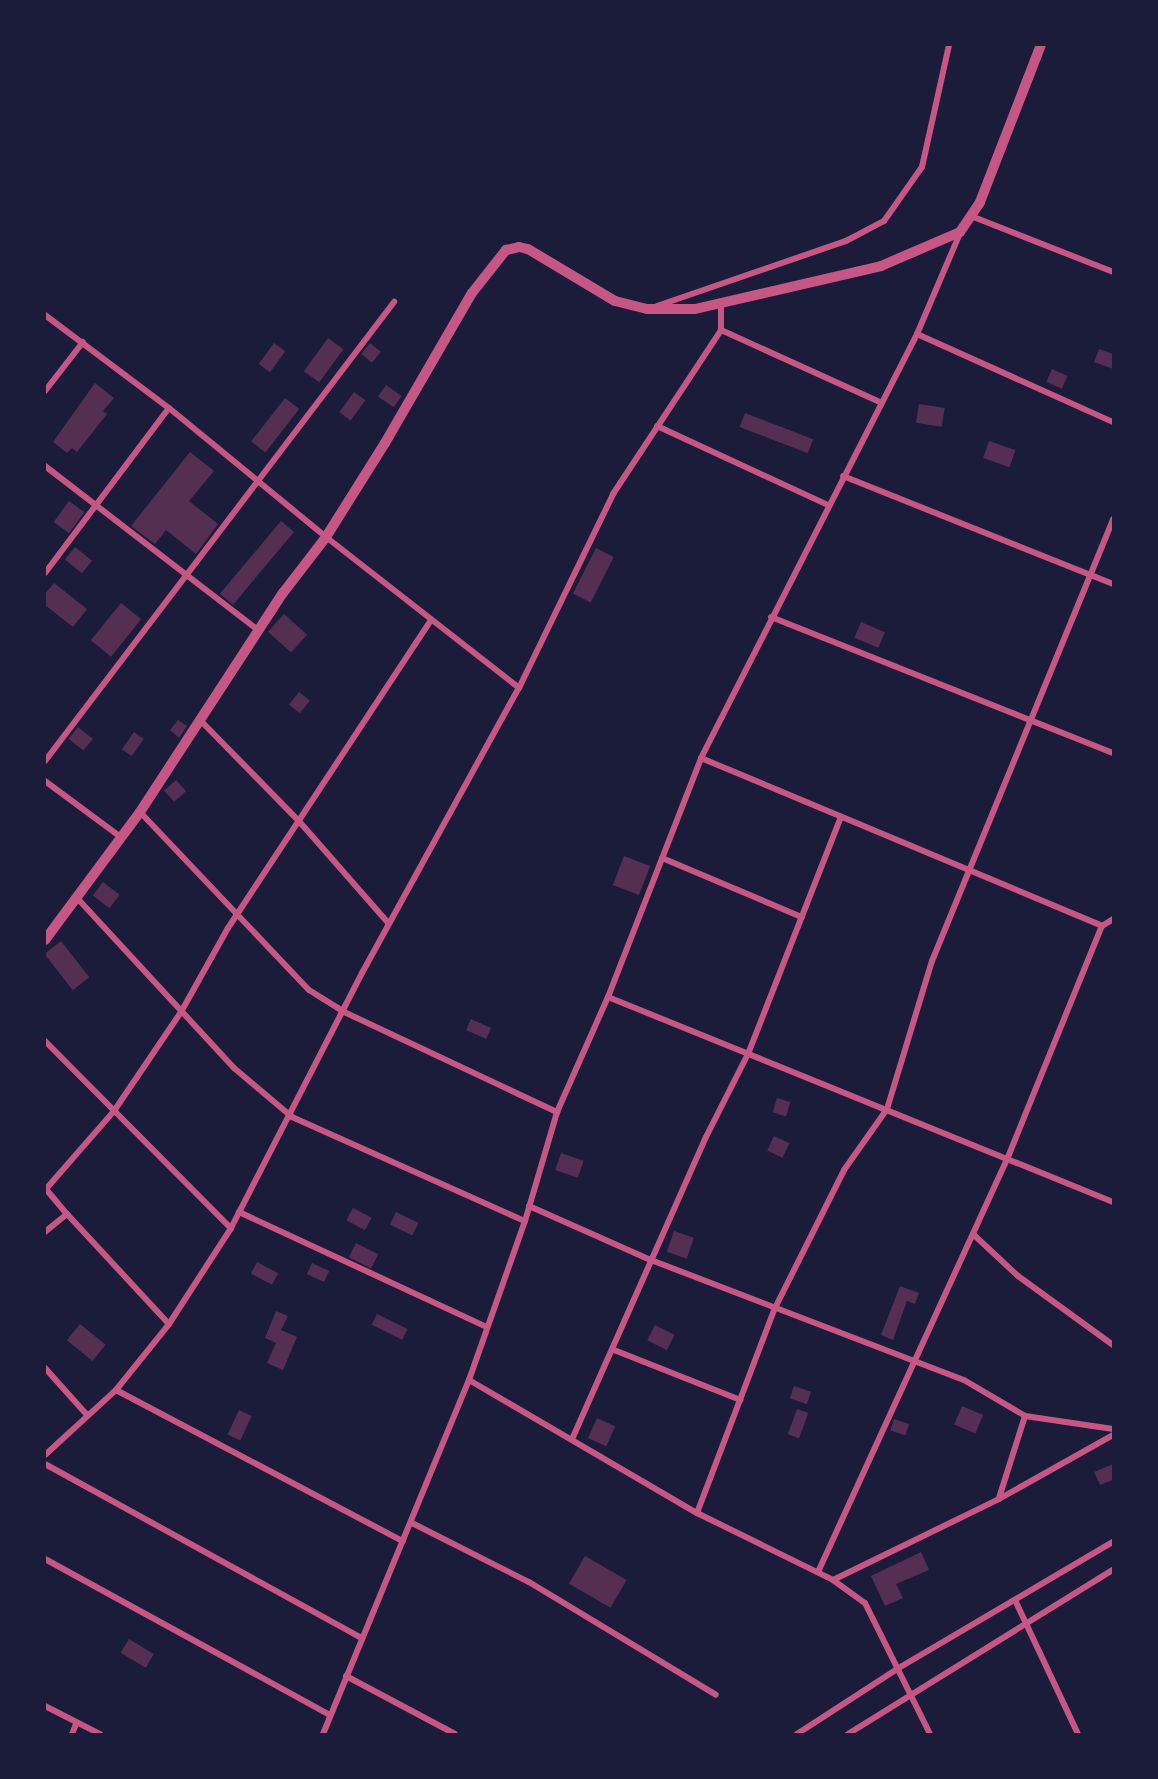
<!DOCTYPE html>
<style>
body{margin:0}
#map{position:relative;width:1158px;height:1779px;overflow:hidden;background:#1b1b3a;font-family:Poppins,sans-serif}
div>[style]{position:absolute}
.building>*{inset:0;background:#542f53;transform-origin:0 0}
.minor>*{height:6px;margin:-3px;padding:0 3px;transform-origin:3px;border-radius:3px;background:#c65784}
.tertiary>*{height:10px;margin:-5px;padding:0 5px;transform-origin:5px;border-radius:5px;background:#c65784}
span{translate:-50% -50%;white-space:nowrap;text-align:center;line-height:1.15;-webkit-text-stroke:6px #1b1b3a;paint-order:stroke}
.frame{position:absolute;inset:0;border:46px solid #1b1b3a;pointer-events:none}
</style>
<div id="map">
<div class="building">
<i style="left:328px;top:338px;width:19px;height:41px;rotate:36deg"></i>
<i style="left:274px;top:343px;width:14px;height:26px;rotate:36deg"></i>
<i style="left:370px;top:343px;width:14px;height:14px;rotate:39deg"></i>
<i style="clip-path:polygon(1099px 349px,1113px 354px,1113px 369px,1094px 362px)"></i>
<i style="left:1052px;top:369px;width:17px;height:14px;rotate:24deg"></i>
<i style="clip-path:polygon(95px 383px,114px 398px,103px 411px,107px 414px,77px 452px,72px 448px,67px 453px,53px 442px)"></i>
<i style="left:386px;top:385px;width:19px;height:14px;rotate:35deg"></i>
<i style="left:354px;top:392px;width:14px;height:25px;rotate:36deg"></i>
<i style="left:285px;top:398px;width:18px;height:55px;rotate:38deg"></i>
<i style="left:919px;top:404px;width:26px;height:19px;rotate:9deg"></i>
<i style="left:745px;top:413px;width:73px;height:15px;rotate:21deg"></i>
<i style="left:989px;top:441px;width:28px;height:18px;rotate:19deg"></i>
<i style="clip-path:polygon(190px 452px,214px 471px,189px 501px,218px 524px,196px 554px,166px 530px,155px 544px,131px 526px)"></i>
<i style="left:69px;top:501px;width:19px;height:26px;rotate:36deg"></i>
<i style="left:281px;top:521px;width:17px;height:95px;rotate:40deg"></i>
<i style="left:75px;top:547px;width:22px;height:16px;rotate:39deg"></i>
<i style="left:596px;top:548px;width:20px;height:51px;rotate:27deg"></i>
<i style="clip-path:polygon(54px 583px,87px 609px,73px 627px,45px 605px,45px 594px)"></i>
<i style="left:121px;top:603px;width:26px;height:48px;rotate:39deg"></i>
<i style="left:284px;top:614px;width:31px;height:24px;rotate:42deg"></i>
<i style="left:861px;top:622px;width:26px;height:17px;rotate:23deg"></i>
<i style="left:299px;top:692px;width:14px;height:16px;rotate:39deg"></i>
<i style="clip-path:polygon(178px 720px,187px 726px,179px 738px,170px 730px)"></i>
<i style="left:78px;top:727px;width:19px;height:15px;rotate:39deg"></i>
<i style="left:134px;top:732px;width:12px;height:21px;rotate:35deg"></i>
<i style="left:176px;top:780px;width:15px;height:16px;rotate:48deg"></i>
<i style="left:624px;top:856px;width:28px;height:31px;rotate:21deg"></i>
<i style="left:103px;top:882px;width:21px;height:17px;rotate:37deg"></i>
<i style="left:61px;top:941px;width:46px;height:21px;rotate:52deg"></i>
<i style="left:471px;top:1019px;width:22px;height:12px;rotate:24deg"></i>
<i style="left:777px;top:1098px;width:14px;height:15px;rotate:17deg"></i>
<i style="left:774px;top:1136px;width:17px;height:16px;rotate:25deg"></i>
<i style="left:561px;top:1153px;width:24px;height:18px;rotate:19deg"></i>
<i style="left:353px;top:1208px;width:21px;height:14px;rotate:28deg"></i>
<i style="left:396px;top:1212px;width:25px;height:14px;rotate:26deg"></i>
<i style="left:674px;top:1231px;width:21px;height:22px;rotate:19deg"></i>
<i style="left:356px;top:1243px;width:25px;height:16px;rotate:27deg"></i>
<i style="left:257px;top:1262px;width:24px;height:13px;rotate:28deg"></i>
<i style="left:312px;top:1263px;width:19px;height:12px;rotate:25deg"></i>
<i style="clip-path:polygon(900px 1286px,919px 1293px,915px 1304px,907px 1301px,893px 1340px,881px 1335px)"></i>
<i style="clip-path:polygon(276px 1311px,288px 1316px,281px 1330px,297px 1337px,283px 1370px,267px 1363px,276px 1343px,265px 1338px)"></i>
<i style="left:377px;top:1314px;width:34px;height:12px;rotate:26deg"></i>
<i style="left:80px;top:1324px;width:33px;height:21px;rotate:39deg"></i>
<i style="left:655px;top:1325px;width:22px;height:17px;rotate:27deg"></i>
<i style="left:794px;top:1386px;width:18px;height:13px;rotate:19deg"></i>
<i style="left:962px;top:1406px;width:23px;height:20px;rotate:23deg"></i>
<i style="left:797px;top:1409px;width:12px;height:27px;rotate:20deg"></i>
<i style="left:239px;top:1410px;width:14px;height:27px;rotate:25deg"></i>
<i style="left:597px;top:1418px;width:20px;height:22px;rotate:24deg"></i>
<i style="left:894px;top:1419px;width:16px;height:12px;rotate:18deg"></i>
<i style="clip-path:polygon(1113px 1464px,1113px 1480px,1100px 1485px,1094px 1472px)"></i>
<i style="clip-path:polygon(921px 1552px,929px 1570px,896px 1584px,903px 1598px,885px 1606px,871px 1576px)"></i>
<i style="left:585px;top:1556px;width:48px;height:32px;rotate:30deg"></i>
<i style="left:129px;top:1639px;width:29px;height:16px;rotate:31deg"></i>
</div>
<div class="minor">
<i style="left:971px;top:216px;width:153px;rotate:21.5deg"></i>
<i style="left:657px;top:306px;width:200px;rotate:-19deg"></i>
<i style="left:846px;top:241px;width:43px;rotate:-27.8deg"></i>
<i style="left:884px;top:221px;width:66px;rotate:-54.9deg"></i>
<i style="left:922px;top:167px;width:125px;rotate:-77.5deg"></i>
<i style="left:45px;top:315px;width:155px;rotate:36.9deg"></i>
<i style="left:169px;top:408px;width:203px;rotate:39.4deg"></i>
<i style="left:326px;top:537px;width:245px;rotate:38deg"></i>
<i style="left:721px;top:330px;width:175px;rotate:24.4deg"></i>
<i style="left:917px;top:334px;width:215px;rotate:24.2deg"></i>
<i style="left:45px;top:391px;width:62px;rotate:-52.2deg"></i>
<i style="left:657px;top:426px;width:188px;rotate:24.8deg"></i>
<i style="left:45px;top:466px;width:270px;rotate:37.6deg"></i>
<i style="left:843px;top:476px;width:291px;rotate:21.8deg"></i>
<i style="left:45px;top:573px;width:206px;rotate:-53.1deg"></i>
<i style="left:771px;top:617px;width:368px;rotate:21.7deg"></i>
<i style="left:200px;top:720px;width:140px;rotate:45.6deg"></i>
<i style="left:298px;top:820px;width:138px;rotate:48.8deg"></i>
<i style="left:701px;top:758px;width:435px;rotate:22.7deg"></i>
<i style="left:45px;top:761px;width:577px;rotate:-52.75deg"></i>
<i style="left:45px;top:781px;width:96px;rotate:36.5deg"></i>
<i style="left:140px;top:812px;width:245px;rotate:46.5deg"></i>
<i style="left:309px;top:990px;width:39px;rotate:32deg"></i>
<i style="left:342px;top:1011px;width:238px;rotate:25.2deg"></i>
<i style="left:662px;top:858px;width:152px;rotate:22.9deg"></i>
<i style="left:78px;top:899px;width:230px;rotate:47.3deg"></i>
<i style="left:234px;top:1068px;width:76px;rotate:40.2deg"></i>
<i style="left:292px;top:1117px;width:255px;rotate:24.1deg"></i>
<i style="left:608px;top:997px;width:545px;rotate:22.09deg"></i>
<i style="left:45px;top:1041px;width:264px;rotate:45.2deg"></i>
<i style="left:45px;top:1188px;width:34px;rotate:50deg"></i>
<i style="left:67px;top:1214px;width:28px;rotate:141deg"></i>
<i style="left:46px;top:1189px;width:103px;rotate:-48.9deg"></i>
<i style="left:114px;top:1111px;width:120px;rotate:-55.9deg"></i>
<i style="left:181px;top:1012px;width:96px;rotate:-60.8deg"></i>
<i style="left:228px;top:928px;width:369px;rotate:-56.6deg"></i>
<i style="left:529px;top:1206px;width:133px;rotate:23.9deg"></i>
<i style="left:651px;top:1260px;width:335px;rotate:21deg"></i>
<i style="left:964px;top:1380px;width:71px;rotate:30.5deg"></i>
<i style="left:1025px;top:1416px;width:89px;rotate:8.4deg"></i>
<i style="left:239px;top:1212px;width:271px;rotate:24.9deg"></i>
<i style="left:67px;top:1214px;width:150px;rotate:47.2deg"></i>
<i style="left:974px;top:1235px;width:60px;rotate:43deg"></i>
<i style="left:1018px;top:1276px;width:117px;rotate:36deg"></i>
<i style="left:614px;top:1350px;width:136px;rotate:21.6deg"></i>
<i style="left:45px;top:1368px;width:64px;rotate:48.1deg"></i>
<i style="left:469px;top:1380px;width:264px;rotate:30.3deg"></i>
<i style="left:697px;top:1513px;width:152px;rotate:26.2deg"></i>
<i style="left:833px;top:1580px;width:39px;rotate:36deg"></i>
<i style="left:865px;top:1603px;width:146px;rotate:63.6deg"></i>
<i style="left:116px;top:1390px;width:324px;rotate:27.8deg"></i>
<i style="left:573px;top:1437px;width:328px;rotate:-66.1deg"></i>
<i style="left:706px;top:1137px;width:93px;rotate:-63.2deg"></i>
<i style="left:748px;top:1054px;width:255px;rotate:-68.6deg"></i>
<i style="left:45px;top:1455px;width:96px;rotate:-42.5deg"></i>
<i style="left:116px;top:1390px;width:85px;rotate:-51.2deg"></i>
<i style="left:169px;top:1324px;width:114px;rotate:-57.1deg"></i>
<i style="left:231px;top:1228px;width:287px;rotate:-62.8deg"></i>
<i style="left:362px;top:973px;width:325px;rotate:-61.2deg"></i>
<i style="left:519px;top:688px;width:216px;rotate:-64.1deg"></i>
<i style="left:613px;top:494px;width:196px;rotate:-56.6deg"></i>
<i style="left:721px;top:330px;width:27px;rotate:-90deg"></i>
<i style="left:45px;top:1464px;width:362px;rotate:28.8deg"></i>
<i style="left:999px;top:1498px;width:86px;rotate:-72.4deg"></i>
<i style="left:697px;top:1513px;width:219px;rotate:-69.2deg"></i>
<i style="left:775px;top:1308px;width:154px;rotate:-63.4deg"></i>
<i style="left:844px;top:1170px;width:75px;rotate:-54.8deg"></i>
<i style="left:887px;top:1109px;width:155px;rotate:-73.1deg"></i>
<i style="left:932px;top:961px;width:478px;rotate:-67.7deg"></i>
<i style="left:412px;top:1523px;width:131px;rotate:26.8deg"></i>
<i style="left:529px;top:1582px;width:218px;rotate:31.1deg"></i>
<i style="left:45px;top:1559px;width:325px;rotate:28.7deg"></i>
<i style="left:818px;top:1572px;width:456px;rotate:-65.4deg"></i>
<i style="left:1008px;top:1157px;width:249px;rotate:-67.9deg"></i>
<i style="left:1102px;top:926px;width:13px;rotate:-32deg"></i>
<i style="left:833px;top:1580px;width:185px;rotate:-26deg"></i>
<i style="left:999px;top:1499px;width:131px;rotate:-29.3deg"></i>
<i style="left:1015px;top:1600px;width:148px;rotate:64.8deg"></i>
<i style="left:346px;top:1676px;width:123px;rotate:28deg"></i>
<i style="left:45px;top:1706px;width:62px;rotate:27deg"></i>
<i style="left:72px;top:1734px;width:11px;rotate:-68deg"></i>
<i style="left:323px;top:1734px;width:383px;rotate:-67.6deg"></i>
<i style="left:469px;top:1380px;width:169px;rotate:-70.6deg"></i>
<i style="left:525px;top:1221px;width:114px;rotate:-73.6deg"></i>
<i style="left:557px;top:1112px;width:126px;rotate:-66.1deg"></i>
<i style="left:608px;top:997px;width:256px;rotate:-68.7deg"></i>
<i style="left:701px;top:758px;width:476px;rotate:-63deg"></i>
<i style="left:917px;top:334px;width:110px;rotate:-66.9deg"></i>
<i style="left:797px;top:1734px;width:119px;rotate:-33deg"></i>
<i style="left:897px;top:1669px;width:251px;rotate:-30.5deg"></i>
<i style="left:848px;top:1734px;width:312px;rotate:-31.8deg"></i>
</div>
<div class="tertiary">
<i style="left:45px;top:940px;width:159px;rotate:-53.4deg"></i>
<i style="left:140px;top:812px;width:262px;rotate:-56.9deg"></i>
<i style="left:283px;top:593px;width:71px;rotate:-52.5deg"></i>
<i style="left:326px;top:537px;width:111px;rotate:-57.9deg"></i>
<i style="left:385px;top:443px;width:173px;rotate:-59.9deg"></i>
<i style="left:472px;top:293px;width:55px;rotate:-51.7deg"></i>
<i style="left:506px;top:250px;width:13px;rotate:-13deg"></i>
<i style="left:519px;top:247px;width:9px;rotate:13deg"></i>
<i style="left:528px;top:249px;width:101px;rotate:30.9deg"></i>
<i style="left:615px;top:301px;width:33px;rotate:14deg"></i>
<i style="left:647px;top:309px;width:48px"></i>
<i style="left:695px;top:309px;width:191px;rotate:-13deg"></i>
<i style="left:881px;top:266px;width:86px;rotate:-23.3deg"></i>
<i style="left:960px;top:232px;width:36px;rotate:-56deg"></i>
<i style="left:980px;top:202px;width:168px;rotate:-68.8deg"></i>
</div>
<div class="frame"></div>
</div>
